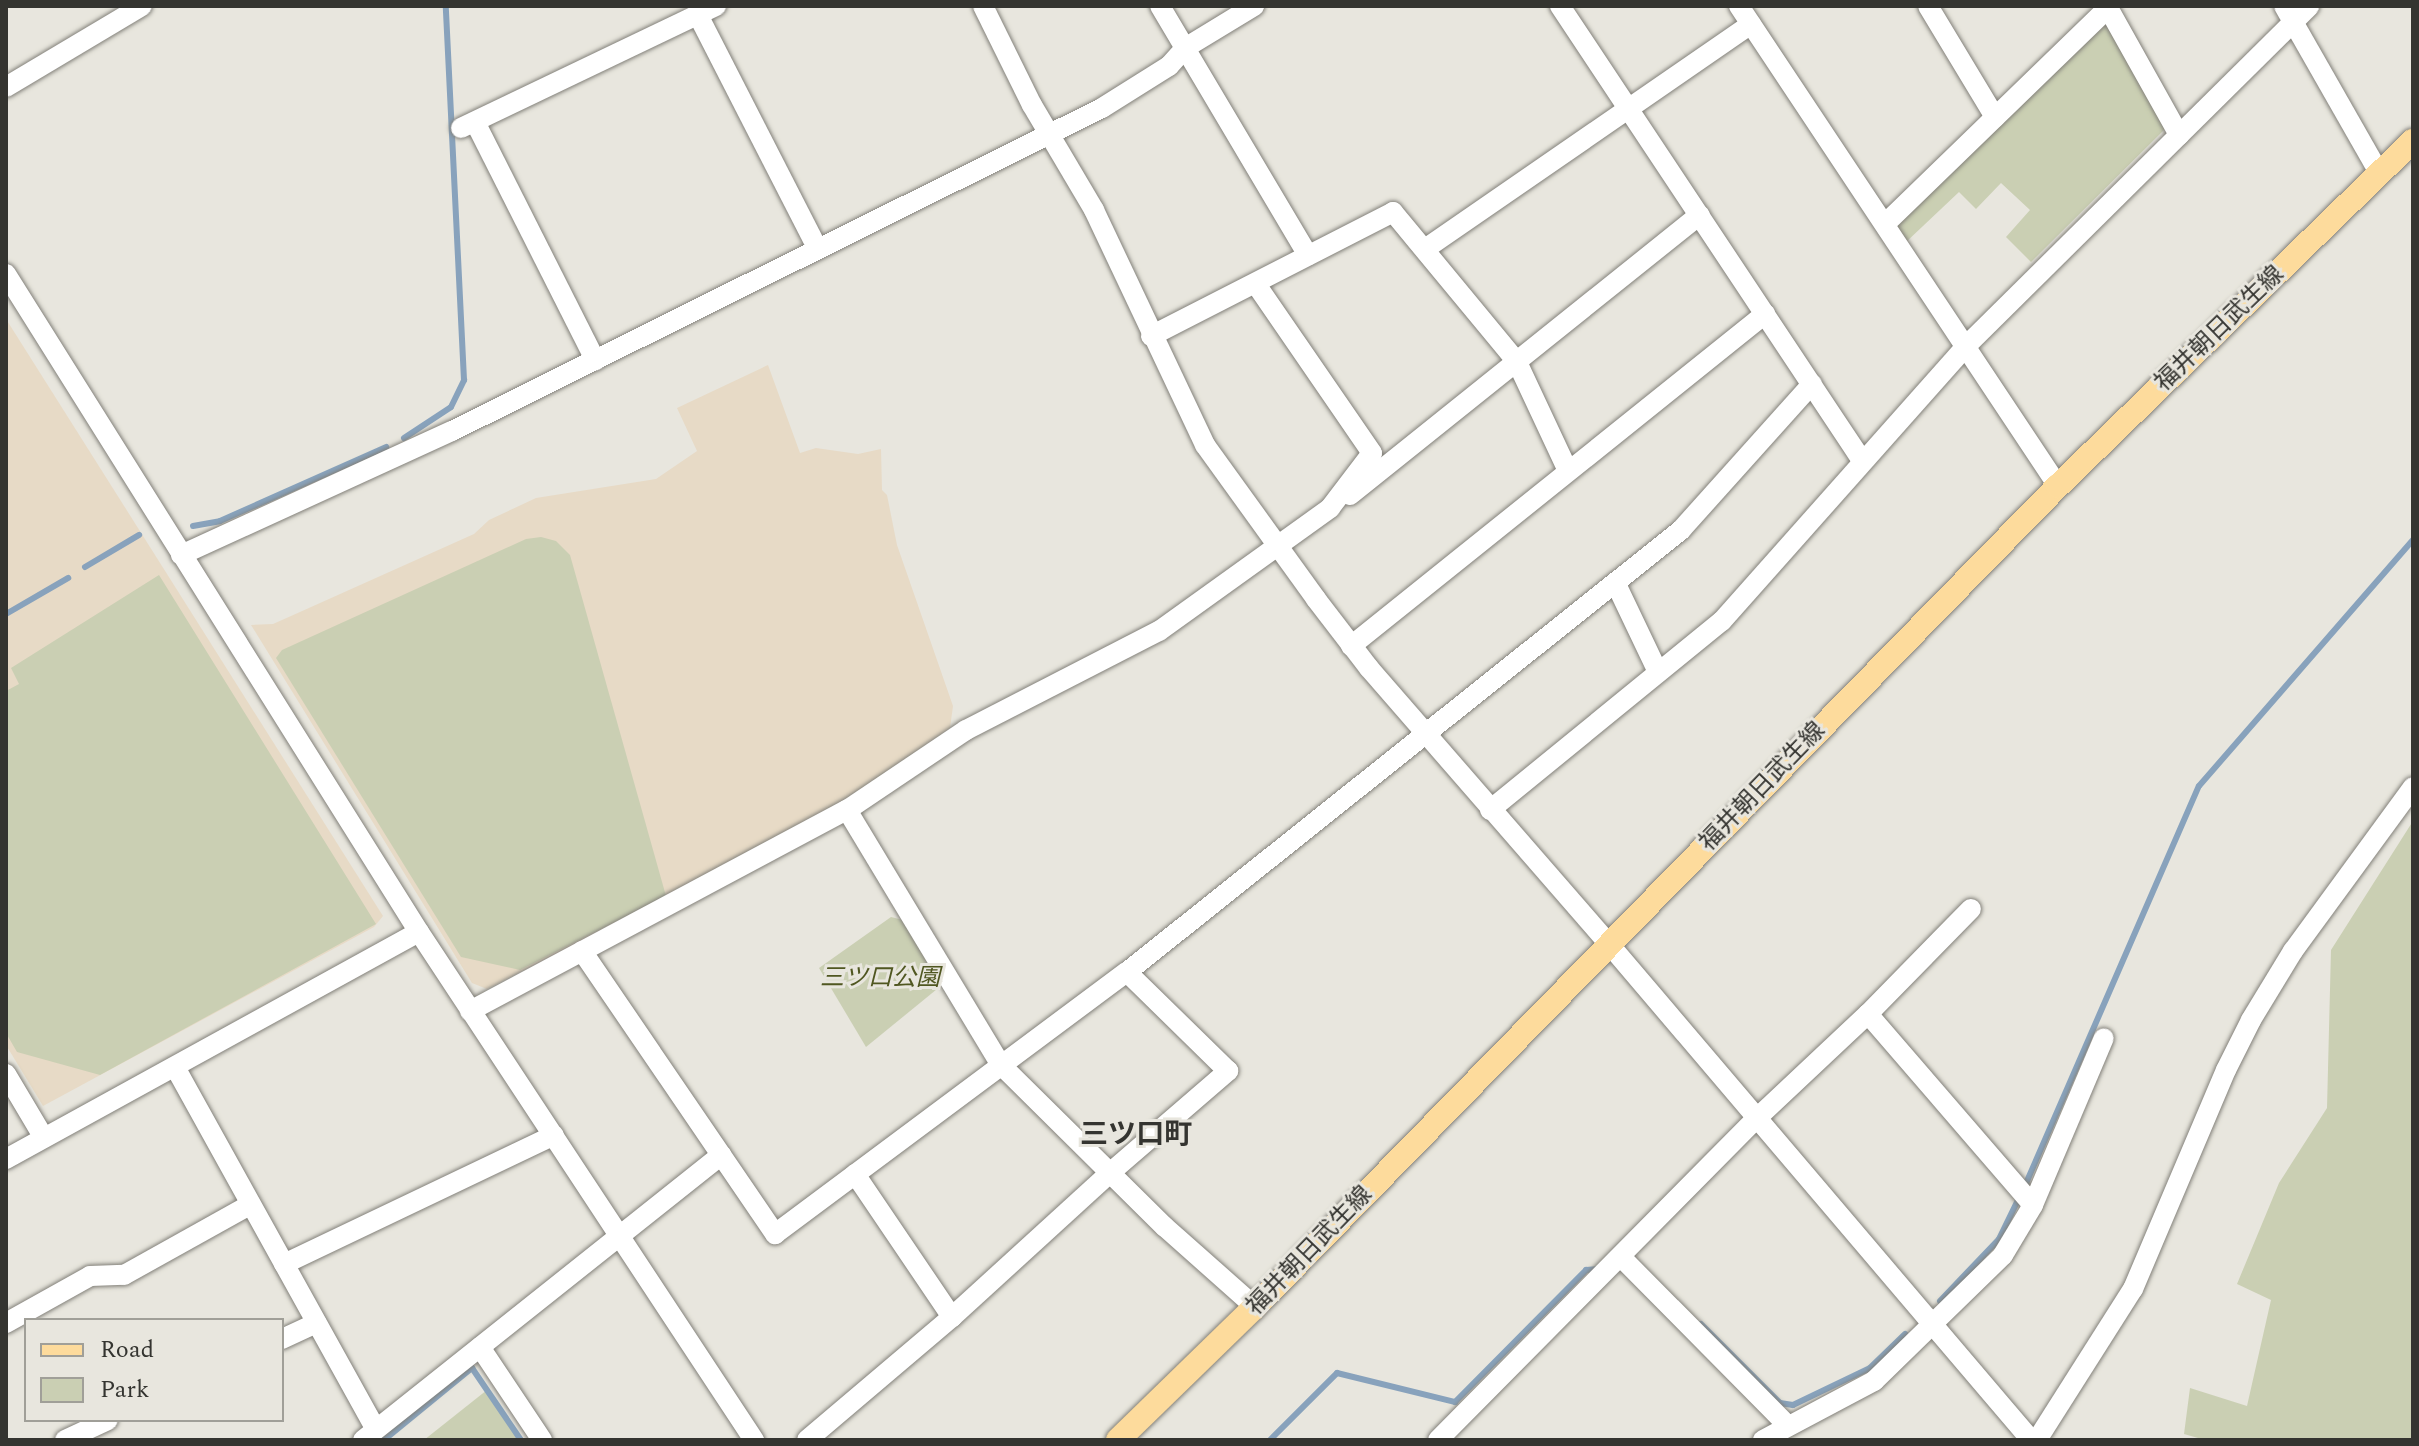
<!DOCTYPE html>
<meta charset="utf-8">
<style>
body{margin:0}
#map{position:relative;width:2419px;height:1446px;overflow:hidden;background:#e8e6de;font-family:Spectral,"Noto Sans JP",serif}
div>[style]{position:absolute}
.education>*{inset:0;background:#e7dac6}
.green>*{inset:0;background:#cacfb3}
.stream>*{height:6px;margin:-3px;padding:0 3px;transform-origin:3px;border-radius:3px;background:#88a2bc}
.roads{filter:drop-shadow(0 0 2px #828079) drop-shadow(0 0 2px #828079)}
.minor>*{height:20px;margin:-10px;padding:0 10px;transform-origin:10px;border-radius:10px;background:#fff}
.major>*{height:24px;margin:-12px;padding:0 12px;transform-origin:12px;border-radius:12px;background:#fddb9c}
span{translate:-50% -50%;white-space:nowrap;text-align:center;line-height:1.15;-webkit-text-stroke:6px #e8e6de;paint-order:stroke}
.street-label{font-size:24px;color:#343430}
.park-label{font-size:24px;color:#505721;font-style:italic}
.quarter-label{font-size:28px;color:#343430;font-weight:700}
.frame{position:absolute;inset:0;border:8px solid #343430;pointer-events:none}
.legend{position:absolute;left:24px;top:1318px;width:260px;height:104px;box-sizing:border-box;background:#e8e6de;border:2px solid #a09f98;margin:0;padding:10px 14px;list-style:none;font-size:24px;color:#343430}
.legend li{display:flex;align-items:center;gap:16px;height:40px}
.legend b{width:40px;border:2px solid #a09f98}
</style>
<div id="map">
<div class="education">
<i style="clip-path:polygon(6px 319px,383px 916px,374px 927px,43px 1106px,6px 1045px)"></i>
<i style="clip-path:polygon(768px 365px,800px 453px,816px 448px,858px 454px,881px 449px,882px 490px,887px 495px,897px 545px,953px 706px,950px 728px,836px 807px,664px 899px,487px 989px,472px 983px,251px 625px,273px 624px,291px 616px,474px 534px,489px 520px,536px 498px,656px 479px,697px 451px,677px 408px)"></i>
</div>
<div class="green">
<i style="clip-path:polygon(2107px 23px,2165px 129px,2031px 262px,2006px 237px,2030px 210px,2001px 183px,1976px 209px,1959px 192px,1905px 243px,1895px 228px)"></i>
<i style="clip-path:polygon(541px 537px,556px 541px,570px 555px,666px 896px,520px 970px,461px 957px,276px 658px,282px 650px,526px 539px)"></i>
<i style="clip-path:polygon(159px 575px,376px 924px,100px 1075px,17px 1052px,6px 1033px,6px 691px,19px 684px,11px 668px)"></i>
<i style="clip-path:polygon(2413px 821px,2413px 1440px,2205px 1440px,2184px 1434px,2190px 1388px,2247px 1406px,2271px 1300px,2237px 1284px,2279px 1183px,2327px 1108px,2331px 950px)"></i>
<i style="clip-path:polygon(891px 917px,903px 920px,942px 985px,866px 1047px,819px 968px)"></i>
<i style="clip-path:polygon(487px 1390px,520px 1440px,424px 1440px)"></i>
</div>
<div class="stream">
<i style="left:404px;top:438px;width:56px;rotate:-33.4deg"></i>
<i style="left:451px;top:407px;width:30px;rotate:-64deg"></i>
<i style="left:464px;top:380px;width:374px;rotate:-92.8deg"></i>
<i style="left:193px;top:526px;width:27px;rotate:-10deg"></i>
<i style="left:220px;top:521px;width:182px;rotate:-24deg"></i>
<i style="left:85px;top:567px;width:63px;rotate:-30.7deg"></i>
<i style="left:6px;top:614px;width:72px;rotate:-30.1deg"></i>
<i style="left:2024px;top:1188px;width:438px;rotate:-66.5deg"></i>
<i style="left:2199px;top:786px;width:326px;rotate:-49deg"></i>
<i style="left:1940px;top:1301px;width:86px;rotate:-46.4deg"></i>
<i style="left:1999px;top:1239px;width:46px;rotate:-64deg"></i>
<i style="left:1701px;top:1324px;width:112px;rotate:45deg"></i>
<i style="left:1780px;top:1403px;width:13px;rotate:9deg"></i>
<i style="left:1793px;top:1405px;width:85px;rotate:-25.7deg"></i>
<i style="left:1870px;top:1368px;width:49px;rotate:-44.2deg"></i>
<i style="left:384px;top:1440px;width:114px;rotate:-39.3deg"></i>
<i style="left:472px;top:1368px;width:87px;rotate:55.8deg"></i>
<i style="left:1270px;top:1440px;width:95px;rotate:-45deg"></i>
<i style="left:1337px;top:1373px;width:122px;rotate:13.8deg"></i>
<i style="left:1455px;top:1402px;width:186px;rotate:-45.2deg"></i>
<i style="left:1586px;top:1270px;width:13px;rotate:-4deg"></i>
</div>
<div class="roads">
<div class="minor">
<i style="left:983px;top:6px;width:110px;rotate:63.7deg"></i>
<i style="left:1032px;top:105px;width:122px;rotate:59.4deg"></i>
<i style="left:1094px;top:210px;width:260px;rotate:64.7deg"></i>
<i style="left:1205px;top:445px;width:190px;rotate:54.2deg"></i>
<i style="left:1316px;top:599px;width:87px;rotate:52.5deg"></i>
<i style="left:1369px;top:668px;width:366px;rotate:49deg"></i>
<i style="left:1609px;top:944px;width:651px;rotate:49.61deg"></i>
<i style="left:1160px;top:6px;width:290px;rotate:59.3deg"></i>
<i style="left:1560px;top:6px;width:547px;rotate:56.4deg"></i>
<i style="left:1739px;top:6px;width:576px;rotate:56.39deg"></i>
<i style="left:1928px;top:6px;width:130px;rotate:58.9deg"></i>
<i style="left:2107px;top:6px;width:148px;rotate:60.8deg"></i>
<i style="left:2284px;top:6px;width:193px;rotate:60.3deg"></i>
<i style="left:698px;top:15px;width:262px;rotate:62.9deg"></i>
<i style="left:6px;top:87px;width:158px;rotate:-30.8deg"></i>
<i style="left:475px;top:122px;width:267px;rotate:63.2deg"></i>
<i style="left:461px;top:128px;width:283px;rotate:-25.6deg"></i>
<i style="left:1885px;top:224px;width:310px;rotate:-44.1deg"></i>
<i style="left:1425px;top:249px;width:396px;rotate:-34.6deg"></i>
<i style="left:6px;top:274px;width:777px;rotate:57.89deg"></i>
<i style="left:419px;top:932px;width:609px;rotate:56.6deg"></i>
<i style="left:1151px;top:336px;width:272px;rotate:-27.1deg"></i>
<i style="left:1393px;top:212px;width:195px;rotate:50.4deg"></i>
<i style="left:1517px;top:362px;width:120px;rotate:64.9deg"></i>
<i style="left:1350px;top:495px;width:448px;rotate:-38.7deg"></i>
<i style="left:181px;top:555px;width:298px;rotate:-24.6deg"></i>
<i style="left:452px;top:431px;width:726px;rotate:-26.42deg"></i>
<i style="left:1102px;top:108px;width:79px;rotate:-32.1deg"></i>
<i style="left:1169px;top:66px;width:24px;rotate:-48deg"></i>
<i style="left:1185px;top:48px;width:81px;rotate:-31.3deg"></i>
<i style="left:1616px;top:584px;width:98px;rotate:64.5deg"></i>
<i style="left:1351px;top:646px;width:531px;rotate:-38.73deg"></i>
<i style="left:847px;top:810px;width:297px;rotate:58.9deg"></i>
<i style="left:1000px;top:1064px;width:232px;rotate:44.7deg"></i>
<i style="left:1165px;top:1227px;width:120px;rotate:41.6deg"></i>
<i style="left:1490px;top:810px;width:299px;rotate:-39.2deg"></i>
<i style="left:1722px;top:621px;width:368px;rotate:-48.4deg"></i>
<i style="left:1966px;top:346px;width:483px;rotate:-44.7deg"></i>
<i style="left:582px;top:951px;width:343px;rotate:55.7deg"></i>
<i style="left:775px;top:1234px;width:439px;rotate:-36.7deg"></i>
<i style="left:1127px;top:972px;width:709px;rotate:-38.58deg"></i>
<i style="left:1681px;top:530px;width:196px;rotate:-48.1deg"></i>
<i style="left:470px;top:1011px;width:427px;rotate:-28.1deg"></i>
<i style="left:847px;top:810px;width:143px;rotate:-33.9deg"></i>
<i style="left:966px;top:730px;width:217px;rotate:-27.2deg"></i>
<i style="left:1159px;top:631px;width:211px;rotate:-35.7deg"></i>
<i style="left:1330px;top:508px;width:69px;rotate:-52.6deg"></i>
<i style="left:1372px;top:453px;width:205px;rotate:-124.5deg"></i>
<i style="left:1868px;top:1014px;width:252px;rotate:49.2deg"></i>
<i style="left:175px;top:1067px;width:414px;rotate:61deg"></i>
<i style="left:6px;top:1074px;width:74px;rotate:59.3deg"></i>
<i style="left:6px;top:1159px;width:471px;rotate:-28.8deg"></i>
<i style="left:855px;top:1174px;width:173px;rotate:55.9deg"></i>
<i style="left:1621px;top:1257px;width:238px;rotate:45.3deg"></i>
<i style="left:284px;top:1264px;width:299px;rotate:-25.5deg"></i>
<i style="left:6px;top:1323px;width:96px;rotate:-29.2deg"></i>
<i style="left:90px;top:1276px;width:34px;rotate:-2deg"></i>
<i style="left:124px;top:1275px;width:144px;rotate:-29.1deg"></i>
<i style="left:282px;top:1339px;width:38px;rotate:-25deg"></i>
<i style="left:480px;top:1347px;width:112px;rotate:56.3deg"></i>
<i style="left:65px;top:1440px;width:47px;rotate:-24.9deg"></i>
<i style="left:363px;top:1440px;width:458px;rotate:-38.5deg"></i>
<i style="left:807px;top:1440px;width:190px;rotate:-40.3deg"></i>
<i style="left:952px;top:1317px;width:215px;rotate:-42.4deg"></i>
<i style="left:1111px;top:1172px;width:155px;rotate:-40.8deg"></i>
<i style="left:1228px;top:1071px;width:141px;rotate:-135.6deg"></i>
<i style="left:1438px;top:1440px;width:452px;rotate:-45.3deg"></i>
<i style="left:1756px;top:1119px;width:154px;rotate:-43.2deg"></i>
<i style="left:1868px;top:1014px;width:147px;rotate:-45.6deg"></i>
<i style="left:1763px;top:1440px;width:126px;rotate:-28deg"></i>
<i style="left:1874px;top:1381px;width:180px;rotate:-44.3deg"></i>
<i style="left:2003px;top:1255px;width:58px;rotate:-59deg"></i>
<i style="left:2033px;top:1205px;width:181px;rotate:-67deg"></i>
<i style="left:2037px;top:1440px;width:179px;rotate:-57.6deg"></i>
<i style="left:2133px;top:1289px;width:238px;rotate:-67deg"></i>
<i style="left:2226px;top:1070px;width:56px;rotate:-63.4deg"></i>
<i style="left:2251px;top:1020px;width:81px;rotate:-58.7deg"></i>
<i style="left:2293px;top:951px;width:203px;rotate:-53.8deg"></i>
</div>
<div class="major">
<i style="left:1118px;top:1440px;width:191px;rotate:-44.2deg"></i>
<i style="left:1255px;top:1307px;width:1148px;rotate:-45.64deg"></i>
<i style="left:2058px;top:486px;width:495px;rotate:-44.2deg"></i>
</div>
</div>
<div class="street-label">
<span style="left:2220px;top:329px;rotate:-44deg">福井朝日武生線</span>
<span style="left:1763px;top:787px;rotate:-46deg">福井朝日武生線</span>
<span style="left:1310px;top:1251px;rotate:-46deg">福井朝日武生線</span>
</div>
<div class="park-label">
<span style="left:880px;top:979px">三ツ口公園</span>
</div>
<div class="quarter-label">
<span style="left:1136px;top:1135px">三ツ口町</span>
</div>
<div class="frame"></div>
<ul class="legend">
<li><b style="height:10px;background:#fddb9c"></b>Road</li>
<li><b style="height:22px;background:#cacfb3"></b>Park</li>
</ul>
</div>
